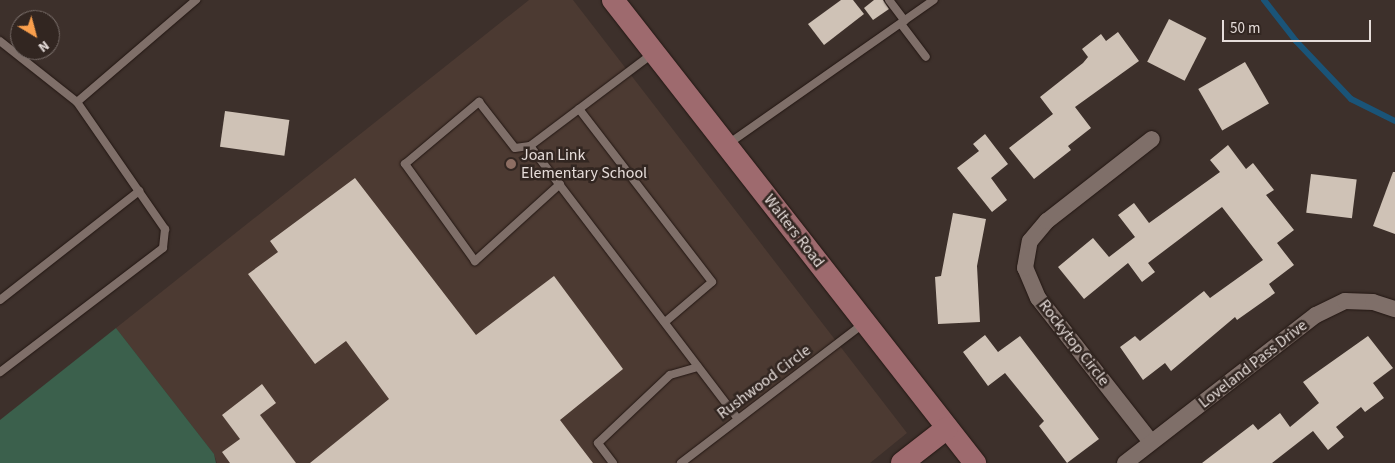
<!DOCTYPE html>
<style>
body{margin:0}
#map{position:relative;width:1395px;height:463px;overflow:hidden;background:#3d302b;font-family:"Source Sans 3",sans-serif}
div>[style]{position:absolute}
.built>*{inset:0;background:#4c3a32}
.green>*{inset:0;background:#3b604c}
.stream>*{height:6px;margin:-3px;padding:0 3px;transform-origin:3px;border-radius:3px;background:#1a5478}
.building>*{inset:0;background:#cfc2b6;transform-origin:0 0}
.roads{filter:drop-shadow(0 0 1px #231713) drop-shadow(0 0 1px #231713)}
.lane>*{height:8px;margin:-4px;padding:0 4px;transform-origin:4px;border-radius:4px;background:#7f6f69}
.street>*{height:16px;margin:-8px;padding:0 8px;transform-origin:8px;border-radius:8px;background:#7f6f69}
.secondary>*{height:22px;margin:-11px;padding:0 11px;transform-origin:11px;border-radius:11px;background:#9e6a6e}
.dots>*{width:14px;height:14px;translate:-50% -50%;box-sizing:border-box;border:2px solid #322621;border-radius:50%}
span{translate:-50% -50%;white-space:nowrap;text-align:center;line-height:1.15;-webkit-text-stroke:5px #322621;paint-order:stroke}
.poi-label{font-size:16px;color:#e6ddda}
.left{translate:0 -50%;text-align:left}
.street-label{font-size:16px;color:#e6ddda}
.north{position:absolute;left:10px;top:10px;width:50px;height:50px;box-sizing:border-box;background:#322621;border:1px solid #7a6f6b;border-radius:50%;rotate:143deg;font-size:14px;font-weight:700;line-height:20px;text-align:center;color:#e6ddda}
.north::after{content:'';display:block;margin:auto;width:18px;height:22px;background:#f99f4d;clip-path:polygon(50% 0,100% 100%,50% 72%,0 100%)}
.scale{position:absolute;left:1222px;top:20px;width:149px;height:22px;box-sizing:border-box;border:2px solid #e6ddda;border-top:0;padding-left:6px;font-size:15px;line-height:18px;white-space:nowrap;color:#e6ddda;-webkit-text-stroke:4px #322621;paint-order:stroke}
</style>
<div id="map">
<div class="built">
<i style="clip-path:polygon(529px 0,573px 0,907px 433px,870px 463px,217px 463px,214px 454px,116px 328px)"></i>
</div>
<div class="green">
<i style="clip-path:polygon(116px 328px,214px 454px,216px 463px,0 463px,0 420px)"></i>
</div>
<div class="stream">
<i style="left:1264px;top:0;width:52px;rotate:52deg"></i>
<i style="left:1296px;top:41px;width:80px;rotate:46.5deg"></i>
<i style="left:1351px;top:99px;width:49px;rotate:26.6deg"></i>
</div>
<div class="building">
<i style="clip-path:polygon(841px 0,853px 0,864px 14px,824px 45px,808px 24px)"></i>
<i style="clip-path:polygon(874px 0,883px 0,889px 9px,873px 20px,864px 8px)"></i>
<i style="left:1169px;top:19px;width:42px;height:48px;rotate:27deg"></i>
<i style="clip-path:polygon(1118px 32px,1139px 61px,1075px 107px,1091px 128px,1068px 146px,1071px 150px,1034px 179px,1009px 148px,1053px 114px,1040px 97px,1083px 63px,1088px 57px,1082px 49px,1101px 34px,1106px 41px)"></i>
<i style="left:1245px;top:62px;width:48px;height:54px;rotate:60deg"></i>
<i style="left:225px;top:111px;width:65px;height:36px;rotate:8deg"></i>
<i style="clip-path:polygon(985px 134px,1008px 164px,991px 178px,1007px 200px,992px 212px,957px 168px,979px 151px,973px 144px)"></i>
<i style="clip-path:polygon(1228px 145px,1246px 169px,1253px 163px,1274px 190px,1266px 195px,1294px 230px,1277px 243px,1294px 265px,1269px 284px,1275px 293px,1237px 320px,1235px 317px,1171px 371px,1165px 363px,1143px 380px,1120px 347px,1135px 336px,1140px 341px,1204px 291px,1210px 298px,1263px 260px,1222px 207px,1148px 263px,1155px 272px,1142px 282px,1128px 263px,1084px 299px,1058px 267px,1093px 238px,1109px 257px,1135px 237px,1118px 215px,1134px 203px,1149px 223px,1220px 172px,1210px 160px)"></i>
<i style="clip-path:polygon(1393px 172px,1395px 172px,1395px 234px,1373px 226px)"></i>
<i style="left:1311px;top:174px;width:46px;height:39px;rotate:7deg"></i>
<i style="clip-path:polygon(355px 178px,476px 335px,554px 276px,623px 369px,560px 420px,593px 463px,310px 463px,389px 399px,346px 341px,315px 364px,248px 274px,278px 252px,270px 241px)"></i>
<i style="clip-path:polygon(953px 213px,986px 219px,977px 266px,980px 322px,938px 324px,935px 277px,941px 276px)"></i>
<i style="clip-path:polygon(985px 335px,998px 352px,1020px 336px,1099px 439px,1067px 463px,1039px 426px,1044px 421px,1005px 373px,988px 386px,963px 352px)"></i>
<i style="clip-path:polygon(1368px 336px,1393px 368px,1373px 383px,1384px 398px,1365px 412px,1361px 407px,1336px 427px,1344px 437px,1328px 450px,1313px 431px,1272px 463px,1202px 463px,1253px 424px,1258px 430px,1280px 413px,1290px 427px,1319px 403px,1303px 382px)"></i>
<i style="clip-path:polygon(262px 384px,276px 403px,260px 415px,296px 463px,230px 463px,222px 452px,240px 439px,222px 415px)"></i>
</div>
<div class="roads">
<div class="lane">
<i style="left:889px;top:0;width:26px;rotate:53deg"></i>
<i style="left:901px;top:24px;width:41px;rotate:52.9deg"></i>
<i style="left:0;top:41px;width:98px;rotate:38.4deg"></i>
<i style="left:77px;top:102px;width:155px;rotate:55.3deg"></i>
<i style="left:165px;top:229px;width:19px;rotate:96deg"></i>
<i style="left:163px;top:248px;width:205px;rotate:142.7deg"></i>
<i style="left:77px;top:102px;width:157px;rotate:-40.6deg"></i>
<i style="left:579px;top:109px;width:218px;rotate:52.4deg"></i>
<i style="left:712px;top:282px;width:62px;rotate:139.6deg"></i>
<i style="left:728px;top:144px;width:251px;rotate:-35deg"></i>
<i style="left:530px;top:146px;width:343px;rotate:52.7deg"></i>
<i style="left:560px;top:184px;width:115px;rotate:137.8deg"></i>
<i style="left:475px;top:261px;width:120px;rotate:-125.8deg"></i>
<i style="left:405px;top:164px;width:97px;rotate:-40deg"></i>
<i style="left:479px;top:102px;width:58px;rotate:52deg"></i>
<i style="left:515px;top:148px;width:15px;rotate:-8deg"></i>
<i style="left:530px;top:146px;width:153px;rotate:-37deg"></i>
<i style="left:0;top:300px;width:177px;rotate:-38.1deg"></i>
<i style="left:613px;top:463px;width:25px;rotate:-127deg"></i>
<i style="left:598px;top:443px;width:99px;rotate:-43.4deg"></i>
<i style="left:670px;top:375px;width:29px;rotate:-16deg"></i>
<i style="left:681px;top:463px;width:230px;rotate:-37.4deg"></i>
</div>
<div class="street">
<i style="left:1151px;top:442px;width:183px;rotate:-128.1deg"></i>
<i style="left:1038px;top:298px;width:33px;rotate:-113deg"></i>
<i style="left:1025px;top:268px;width:27px;rotate:-80deg"></i>
<i style="left:1030px;top:241px;width:26px;rotate:-50deg"></i>
<i style="left:1047px;top:221px;width:133px;rotate:-38deg"></i>
<i style="left:1125px;top:463px;width:242px;rotate:-37.8deg"></i>
<i style="left:1316px;top:315px;width:32px;rotate:-26deg"></i>
<i style="left:1345px;top:301px;width:28px;rotate:2deg"></i>
<i style="left:1373px;top:302px;width:23px;rotate:18deg"></i>
</div>
<div class="secondary">
<i style="left:613px;top:0;width:588px;rotate:51.98deg"></i>
<i style="left:902px;top:463px;width:57px;rotate:-37.9deg"></i>
</div>
</div>
<div class="dots">
<i style="left:511px;top:164px;background:#8d6e63"></i>
</div>
<div class="poi-label">
<span class="left" style="left:521px;top:164px">Joan Link<br>Elementary School</span>
</div>
<div class="street-label">
<span style="left:794px;top:231px;rotate:52deg">Walters Road</span>
<span style="left:1074px;top:343px;rotate:52deg">Rockytop Circle</span>
<span style="left:1253px;top:364px;rotate:-38deg">Loveland Pass Drive</span>
<span style="left:764px;top:382px;rotate:-37deg">Rushwood Circle</span>
</div>
<div class="north">N</div>
<div class="scale">50 m</div>
</div>
